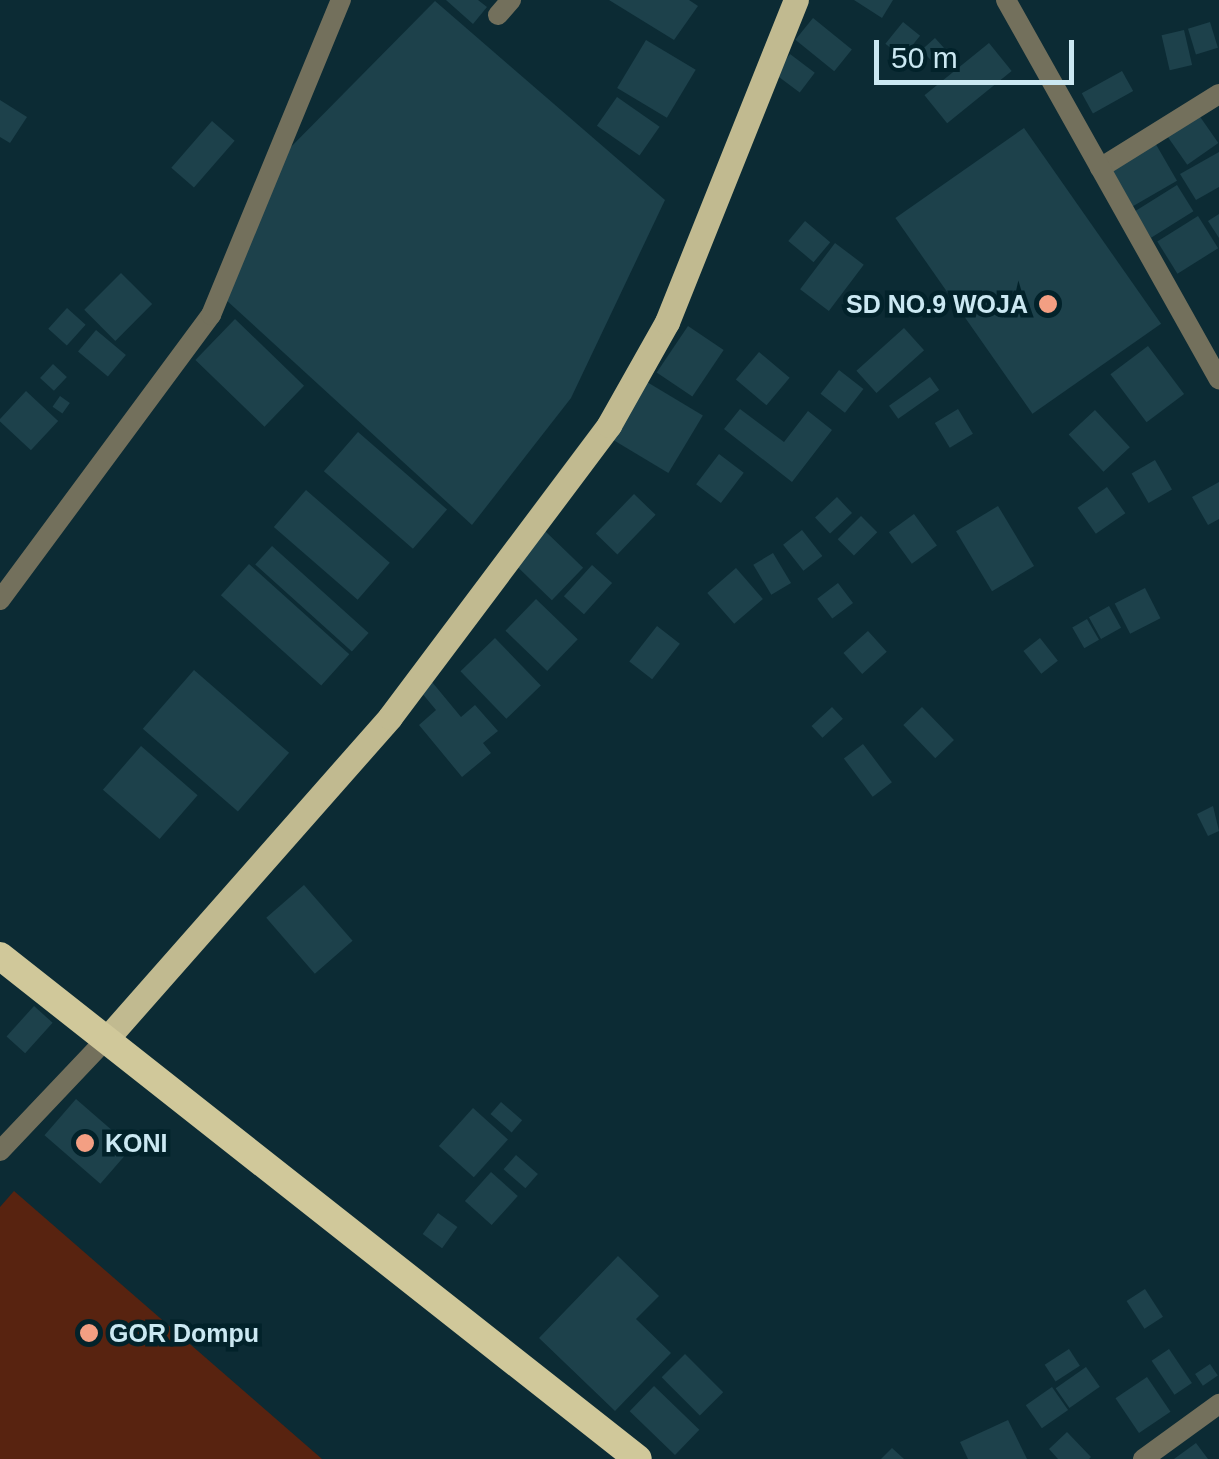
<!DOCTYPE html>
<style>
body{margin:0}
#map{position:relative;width:1219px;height:1459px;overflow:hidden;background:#0c2b34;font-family:Helvetica,sans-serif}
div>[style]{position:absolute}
.green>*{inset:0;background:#582310}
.building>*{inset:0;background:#1d414b;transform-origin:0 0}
.minor>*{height:20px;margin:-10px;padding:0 10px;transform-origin:10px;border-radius:10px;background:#73705c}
.tertiary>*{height:20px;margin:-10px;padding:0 10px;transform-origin:10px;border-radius:10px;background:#73705c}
.primary>*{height:25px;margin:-12.5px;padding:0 12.5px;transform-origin:12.5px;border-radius:12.5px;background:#c1ba90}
.trunk>*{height:28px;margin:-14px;padding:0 14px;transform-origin:14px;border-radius:14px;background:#d0c89a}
.dots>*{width:28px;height:28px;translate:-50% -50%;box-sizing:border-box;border:5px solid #02222a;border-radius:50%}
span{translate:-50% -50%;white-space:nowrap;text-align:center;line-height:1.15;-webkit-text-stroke:9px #02222a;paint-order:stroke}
.poi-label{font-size:25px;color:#cbe8f2;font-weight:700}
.right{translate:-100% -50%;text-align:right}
.left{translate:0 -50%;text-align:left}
.scale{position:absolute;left:874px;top:40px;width:200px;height:45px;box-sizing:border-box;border:5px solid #cbe8f2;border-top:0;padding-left:12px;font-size:30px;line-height:35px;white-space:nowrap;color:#cbe8f2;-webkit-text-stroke:8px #02222a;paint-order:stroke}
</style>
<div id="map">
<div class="green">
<i style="clip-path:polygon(14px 1191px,322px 1459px,0 1459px,0 1207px)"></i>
</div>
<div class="building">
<i style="clip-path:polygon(446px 0,478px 0,487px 7px,473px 24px)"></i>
<i style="clip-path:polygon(609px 0,689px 0,698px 6px,674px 40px)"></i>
<i style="clip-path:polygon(854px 0,893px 0,882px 18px)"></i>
<i style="clip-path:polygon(435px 1px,665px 200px,571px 398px,472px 525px,225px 299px,275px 163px)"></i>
<i style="left:813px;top:18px;width:50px;height:28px;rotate:39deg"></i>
<i style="left:903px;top:22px;width:22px;height:28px;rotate:39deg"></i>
<i style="left:1210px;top:22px;width:27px;height:23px;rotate:73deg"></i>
<i style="left:1184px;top:30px;width:36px;height:23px;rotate:77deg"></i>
<i style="left:935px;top:38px;width:27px;height:18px;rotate:48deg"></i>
<i style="left:646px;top:40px;width:58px;height:56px;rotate:31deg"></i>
<i style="left:989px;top:43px;width:36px;height:83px;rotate:51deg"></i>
<i style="left:790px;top:54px;width:31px;height:25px;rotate:37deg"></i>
<i style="left:1122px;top:71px;width:23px;height:46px;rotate:61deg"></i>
<i style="left:617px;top:97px;width:52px;height:35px;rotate:35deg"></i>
<i style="clip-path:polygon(0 100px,27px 117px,10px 143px,0 137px)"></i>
<i style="left:1196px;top:111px;width:39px;height:38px;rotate:55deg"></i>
<i style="left:212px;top:121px;width:30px;height:62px;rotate:41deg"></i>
<i style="left:1024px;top:128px;width:239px;height:157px;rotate:55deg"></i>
<i style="left:1154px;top:141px;width:46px;height:51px;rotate:60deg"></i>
<i style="clip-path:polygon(1219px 152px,1219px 187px,1196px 200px,1180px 174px)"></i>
<i style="left:1177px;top:185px;width:31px;height:50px;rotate:58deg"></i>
<i style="clip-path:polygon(1219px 214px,1219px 238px,1208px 221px)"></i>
<i style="left:1198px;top:216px;width:38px;height:48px;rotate:58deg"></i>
<i style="left:805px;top:221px;width:33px;height:26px;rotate:40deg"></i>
<i style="left:835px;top:243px;width:36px;height:58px;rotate:37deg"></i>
<i style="left:121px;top:273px;width:44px;height:52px;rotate:45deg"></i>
<i style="left:67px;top:308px;width:25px;height:28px;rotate:42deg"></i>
<i style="left:235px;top:319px;width:96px;height:57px;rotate:44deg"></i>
<i style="left:688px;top:326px;width:43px;height:56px;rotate:34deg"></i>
<i style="left:904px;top:328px;width:30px;height:64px;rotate:48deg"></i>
<i style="left:96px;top:330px;width:39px;height:28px;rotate:40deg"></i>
<i style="left:1148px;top:346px;width:60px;height:47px;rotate:53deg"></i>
<i style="left:759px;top:352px;width:40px;height:36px;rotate:40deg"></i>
<i style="left:53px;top:364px;width:19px;height:19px;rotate:43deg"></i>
<i style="left:839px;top:370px;width:31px;height:30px;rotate:38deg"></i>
<i style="left:930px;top:377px;width:16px;height:50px;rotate:55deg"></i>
<i style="left:642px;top:379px;width:71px;height:67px;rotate:31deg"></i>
<i style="left:26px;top:391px;width:44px;height:40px;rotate:43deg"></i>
<i style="left:60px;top:396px;width:12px;height:13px;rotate:35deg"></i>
<i style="clip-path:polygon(740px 409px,784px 442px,808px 411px,832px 430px,792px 482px,724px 429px)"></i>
<i style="left:958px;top:409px;width:29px;height:27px;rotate:59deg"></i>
<i style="left:1095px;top:410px;width:51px;height:36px;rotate:47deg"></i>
<i style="left:358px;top:432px;width:118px;height:52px;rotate:41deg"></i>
<i style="left:719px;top:454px;width:31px;height:38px;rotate:37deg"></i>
<i style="left:1155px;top:460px;width:34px;height:27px;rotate:60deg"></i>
<i style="clip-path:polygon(1219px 482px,1219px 519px,1208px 525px,1192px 497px)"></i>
<i style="left:1107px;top:487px;width:32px;height:36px;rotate:55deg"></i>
<i style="left:306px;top:490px;width:111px;height:49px;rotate:41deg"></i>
<i style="left:634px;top:494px;width:30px;height:55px;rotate:44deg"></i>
<i style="left:837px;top:497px;width:22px;height:30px;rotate:47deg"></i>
<i style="left:998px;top:506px;width:70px;height:49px;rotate:59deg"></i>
<i style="left:914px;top:514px;width:39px;height:31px;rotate:54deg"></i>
<i style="left:861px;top:516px;width:23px;height:33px;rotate:45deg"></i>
<i style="left:802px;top:530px;width:33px;height:24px;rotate:52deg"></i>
<i style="left:545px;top:531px;width:53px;height:45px;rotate:44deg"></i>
<i style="left:272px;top:546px;width:130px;height:25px;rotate:42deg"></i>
<i style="left:773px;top:553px;width:35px;height:23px;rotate:59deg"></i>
<i style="left:249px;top:564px;width:135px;height:42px;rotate:42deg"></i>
<i style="left:592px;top:565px;width:27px;height:42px;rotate:42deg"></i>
<i style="left:736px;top:568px;width:41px;height:38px;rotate:49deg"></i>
<i style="left:838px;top:583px;width:25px;height:26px;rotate:53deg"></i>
<i style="left:1145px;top:588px;width:34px;height:34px;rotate:63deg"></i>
<i style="left:536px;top:599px;width:58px;height:44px;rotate:44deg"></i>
<i style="left:1109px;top:606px;width:25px;height:23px;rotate:61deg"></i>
<i style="left:1087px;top:619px;width:24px;height:17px;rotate:60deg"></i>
<i style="left:657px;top:626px;width:29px;height:45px;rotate:38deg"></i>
<i style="left:868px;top:631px;width:28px;height:33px;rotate:48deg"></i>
<i style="left:495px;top:638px;width:66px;height:48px;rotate:46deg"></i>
<i style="left:1040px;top:638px;width:29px;height:21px;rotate:52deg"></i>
<i style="left:194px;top:670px;width:126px;height:78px;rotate:41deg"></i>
<i style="clip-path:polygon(432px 682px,461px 717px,475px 705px,498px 731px,483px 743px,491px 753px,462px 777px,419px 725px,436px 710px,421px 692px)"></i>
<i style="left:832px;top:707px;width:16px;height:28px;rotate:47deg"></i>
<i style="left:922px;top:707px;width:46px;height:26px;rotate:46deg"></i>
<i style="left:863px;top:744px;width:48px;height:24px;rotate:53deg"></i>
<i style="left:141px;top:746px;width:75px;height:58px;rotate:41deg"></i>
<i style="clip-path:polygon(1213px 806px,1219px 831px,1208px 836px,1197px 814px)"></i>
<i style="left:304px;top:885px;width:74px;height:50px;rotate:49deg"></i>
<i style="left:34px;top:1006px;width:25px;height:41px;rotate:42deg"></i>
<i style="left:76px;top:1099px;width:74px;height:48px;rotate:41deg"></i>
<i style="left:501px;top:1102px;width:28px;height:16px;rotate:41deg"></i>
<i style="left:473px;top:1108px;width:47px;height:51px;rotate:42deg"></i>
<i style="left:516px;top:1155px;width:29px;height:19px;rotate:41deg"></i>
<i style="left:491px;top:1172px;width:36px;height:39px;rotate:42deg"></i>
<i style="left:438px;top:1213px;width:24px;height:26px;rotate:36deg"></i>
<i style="clip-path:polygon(618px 1256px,659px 1296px,636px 1319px,671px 1353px,615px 1411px,539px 1338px)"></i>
<i style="left:1145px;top:1289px;width:33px;height:22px;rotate:57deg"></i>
<i style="left:1069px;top:1349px;width:20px;height:29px;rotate:57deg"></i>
<i style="left:1169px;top:1349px;width:41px;height:21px;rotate:56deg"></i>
<i style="left:685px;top:1354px;width:54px;height:33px;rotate:45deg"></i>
<i style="left:1210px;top:1364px;width:14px;height:18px;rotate:56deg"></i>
<i style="left:1086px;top:1367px;width:24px;height:37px;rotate:55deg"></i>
<i style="left:1147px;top:1377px;width:42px;height:38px;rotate:56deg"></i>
<i style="left:654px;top:1386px;width:63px;height:35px;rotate:44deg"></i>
<i style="left:1052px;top:1387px;width:28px;height:32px;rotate:55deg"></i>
<i style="clip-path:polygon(1008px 1420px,1027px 1459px,968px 1459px,960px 1442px)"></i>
<i style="clip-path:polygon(1067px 1432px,1091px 1457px,1089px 1459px,1058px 1459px,1049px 1449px)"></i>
<i style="clip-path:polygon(1196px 1443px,1208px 1459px,1174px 1459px)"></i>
<i style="clip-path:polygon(892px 1448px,904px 1459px,881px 1459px)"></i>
</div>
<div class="minor">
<i style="left:498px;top:15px;width:20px;rotate:-49deg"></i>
<i style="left:1100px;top:168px;width:140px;rotate:-31.9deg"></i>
<i style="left:0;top:600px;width:355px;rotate:-53.5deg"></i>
<i style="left:211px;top:315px;width:341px;rotate:-67.6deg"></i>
<i style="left:1143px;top:1459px;width:94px;rotate:-35.9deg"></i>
</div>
<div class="tertiary">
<i style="left:1006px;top:0;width:435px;rotate:60.7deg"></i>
<i style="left:0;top:1151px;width:158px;rotate:-46.5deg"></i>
</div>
<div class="primary">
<i style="left:109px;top:1036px;width:425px;rotate:-48.6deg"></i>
<i style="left:390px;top:717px;width:365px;rotate:-53.1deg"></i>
<i style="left:609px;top:425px;width:118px;rotate:-60.6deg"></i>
<i style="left:667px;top:322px;width:347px;rotate:-68.2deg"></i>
</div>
<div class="trunk">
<i style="left:0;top:956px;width:812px;rotate:38.25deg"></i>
</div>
<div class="dots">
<i style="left:1048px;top:304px;background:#f39f83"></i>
<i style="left:85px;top:1143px;background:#f39f83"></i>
<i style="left:89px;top:1333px;background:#f39f83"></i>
</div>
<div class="poi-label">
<span class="right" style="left:1028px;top:304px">SD NO.9 WOJA</span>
<span class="left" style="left:105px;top:1143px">KONI</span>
<span class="left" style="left:109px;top:1333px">GOR Dompu</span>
</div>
<div class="scale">50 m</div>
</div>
